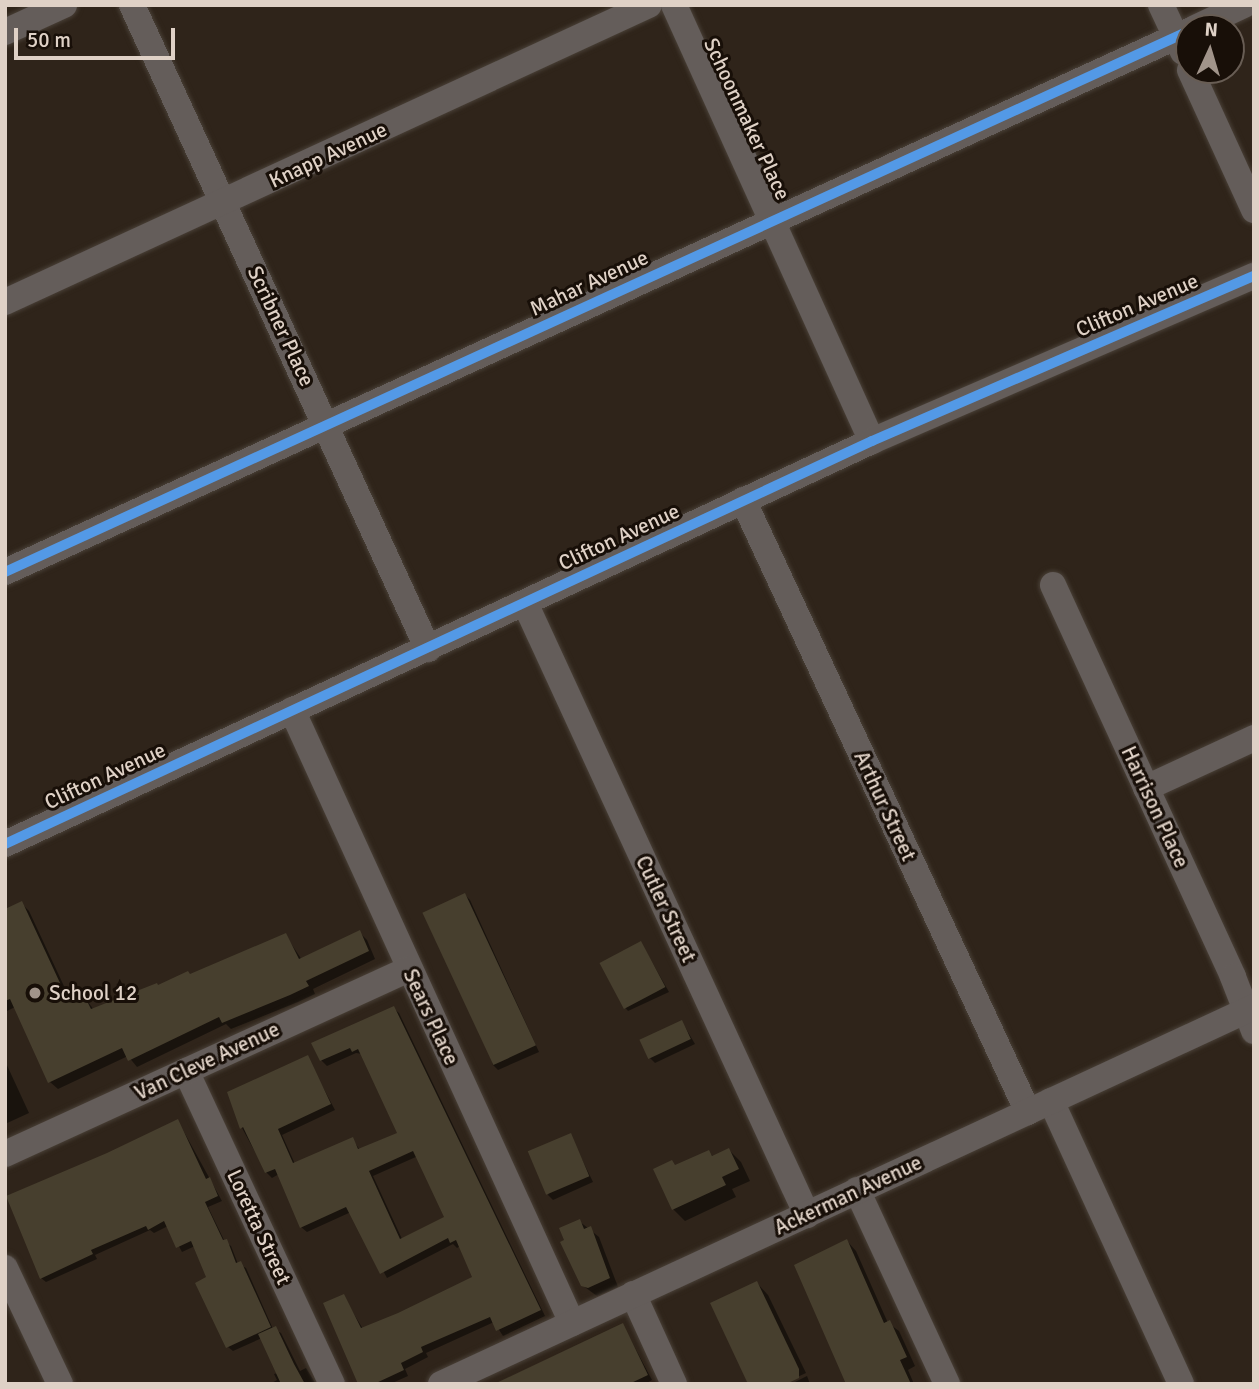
<!DOCTYPE html>
<style>
body{margin:0}
#map{position:relative;width:1259px;height:1389px;overflow:hidden;background:#2f241a;font-family:Signika,sans-serif}
div>[style]{position:absolute}
.shadow>*{inset:0;background:#0007}
.building>*{inset:0;background:#473f2e;transform-origin:0 0}
.roads{filter:drop-shadow(0 0 2px #494037) drop-shadow(0 0 2px #494037)}
.minor>*{height:26px;margin:-13px;padding:0 13px;transform-origin:13px;border-radius:13px;background:#645d5a}
.cycleway>*{height:10px;margin:-5px;padding:0 5px;transform-origin:5px;border-radius:5px;background:#5399e6}
.dots>*{width:19px;height:19px;translate:-50% -50%;box-sizing:border-box;border:4px solid #180f08;border-radius:50%}
span{translate:-50% -50%;white-space:nowrap;text-align:center;line-height:1.15;-webkit-text-stroke:6px #180f08;paint-order:stroke}
.street-label{font-size:21px;color:#dfd1c6}
.poi-label{font-size:21px;color:#dfd1c6}
.left{translate:0 -50%;text-align:left}
.frame{position:absolute;inset:0;border:7px solid #dfd1c6;pointer-events:none}
.north{position:absolute;left:1175px;top:14px;width:70px;height:70px;box-sizing:border-box;background:#180f08;border:2px solid #685d54;border-radius:50%;rotate:4deg;font-size:19px;font-weight:700;line-height:28px;text-align:center;color:#dfd1c6}
.north::after{content:'';display:block;margin:auto;width:24px;height:32px;background:#a1948a;clip-path:polygon(50% 0,100% 100%,50% 72%,0 100%)}
.scale{position:absolute;left:14px;top:28px;width:161px;height:32px;box-sizing:border-box;border:4px solid #dfd1c6;border-top:0;padding-left:9px;font-size:21px;line-height:24px;white-space:nowrap;color:#dfd1c6;-webkit-text-stroke:5px #180f08;paint-order:stroke}
</style>
<div id="map">
<div class="shadow">
<i style="clip-path:polygon(465px 895px,470px 900px,539px 1052px,498px 1070px,493px 1065px)"></i>
<i style="clip-path:polygon(21px 903px,29px 911px,70px 999px,82px 994px,94px 1010px,191px 976px,286px 936px,302px 960px,359px 932px,367px 940px,375px 959px,313px 989px,315px 994px,298px 1002px,231px 1029px,226px 1024px,137px 1067px,128px 1056px,58px 1089px,50px 1082px,15px 1007px,5px 1012px,5px 911px)"></i>
<i style="clip-path:polygon(641px 943px,669px 992px,628px 1011px,623px 1005px)"></i>
<i style="clip-path:polygon(evenodd,393px 1008px,399px 1013px,545px 1316px,503px 1336px,494px 1322px,426px 1353px,428px 1357px,405px 1369px,408px 1376px,390px 1384px,360px 1384px,343px 1296px,363px 1329px,399px 1315px,475px 1278px,460px 1246px,457px 1248px,453px 1244px,387px 1278px,351px 1212px,307px 1232px,301px 1227px,279px 1174px,272px 1178px,266px 1172px,242px 1128px,307px 1057px,335px 1110px,282px 1135px,295px 1164px,352px 1139px,360px 1150px,399px 1134px,363px 1054px,356px 1053px,327px 1066px,321px 1060px,393px 1008px,418px 1156px,447px 1217px,402px 1239px,373px 1176px,418px 1156px)"></i>
<i style="clip-path:polygon(682px 1022px,695px 1044px,655px 1063px,649px 1057px)"></i>
<i style="clip-path:polygon(5px 1061px,29px 1113px,5px 1124px)"></i>
<i style="clip-path:polygon(178px 1121px,222px 1201px,208px 1207px,225px 1242px,231px 1246px,238px 1264px,246px 1268px,273px 1329px,281px 1333px,300px 1371px,306px 1368px,316px 1384px,270px 1384px,277px 1380px,274px 1374px,278px 1373px,262px 1338px,233px 1351px,228px 1347px,208px 1278px,195px 1246px,182px 1252px,168px 1226px,154px 1233px,150px 1230px,95px 1255px,97px 1259px,46px 1282px,41px 1278px,108px 1155px)"></i>
<i style="clip-path:polygon(570px 1135px,593px 1182px,553px 1200px,548px 1195px)"></i>
<i style="clip-path:polygon(729px 1150px,741px 1162px,750px 1181px,732px 1189px,736px 1197px,685px 1221px,673px 1209px,676px 1166px,708px 1152px,714px 1157px)"></i>
<i style="clip-path:polygon(579px 1221px,599px 1237px,618px 1287px,597px 1296px,582px 1285px)"></i>
<i style="clip-path:polygon(847px 1241px,856px 1251px,888px 1323px,899px 1331px,915px 1366px,908px 1370px,914px 1384px,849px 1384px)"></i>
<i style="clip-path:polygon(757px 1283px,768px 1295px,806px 1373px,782px 1384px)"></i>
<i style="clip-path:polygon(623px 1325px,652px 1380px,645px 1384px,495px 1384px)"></i>
<i style="clip-path:polygon(807px 1376px,810px 1384px,791px 1384px)"></i>
</div>
<div class="building">
<i style="left:465px;top:893px;width:168px;height:47px;rotate:65deg"></i>
<i style="clip-path:polygon(22px 901px,67px 998px,82px 991px,91px 1009px,157px 983px,158px 985px,188px 971px,190px 974px,286px 933px,299px 959px,360px 930px,369px 951px,306px 981px,309px 986px,290px 995px,222px 1023px,219px 1017px,128px 1061px,122px 1048px,48px 1083px,10px 999px,5px 1001px,5px 909px)"></i>
<i style="left:641px;top:941px;width:52px;height:47px;rotate:62deg"></i>
<i style="clip-path:polygon(evenodd,394px 1006px,541px 1310px,496px 1331px,490px 1317px,421px 1347px,423px 1352px,401px 1363px,404px 1370px,374px 1384px,358px 1384px,323px 1303px,344px 1294px,361px 1328px,398px 1313px,472px 1277px,456px 1240px,450px 1243px,448px 1238px,380px 1274px,346px 1207px,300px 1228px,275px 1169px,265px 1173px,243px 1127px,240px 1129px,227px 1092px,308px 1055px,331px 1104px,278px 1129px,293px 1163px,353px 1137px,358px 1149px,397px 1133px,358px 1049px,352px 1052px,350px 1048px,320px 1061px,311px 1043px,394px 1006px,413px 1151px,444px 1217px,400px 1239px,369px 1171px,413px 1151px)"></i>
<i style="left:682px;top:1020px;width:21px;height:47px;rotate:65deg"></i>
<i style="clip-path:polygon(178px 1119px,206px 1179px,210px 1177px,218px 1196px,205px 1202px,223px 1240px,227px 1239px,236px 1263px,241px 1261px,271px 1327px,226px 1348px,195px 1283px,206px 1277px,191px 1241px,176px 1248px,164px 1221px,148px 1230px,146px 1226px,91px 1250px,93px 1254px,40px 1279px,6px 1196px,107px 1153px)"></i>
<i style="left:571px;top:1133px;width:47px;height:47px;rotate:67deg"></i>
<i style="clip-path:polygon(729px 1148px,739px 1169px,722px 1177px,726px 1185px,672px 1210px,653px 1169px,672px 1160px,675px 1165px,709px 1150px,712px 1156px)"></i>
<i style="clip-path:polygon(580px 1219px,584px 1229px,591px 1226px,610px 1278px,588px 1288px,581px 1286px,560px 1242px,564px 1240px,559px 1228px)"></i>
<i style="clip-path:polygon(847px 1239px,884px 1323px,890px 1320px,907px 1357px,900px 1360px,911px 1384px,846px 1384px,794px 1265px)"></i>
<i style="clip-path:polygon(757px 1281px,799px 1369px,799px 1378px,786px 1384px,748px 1384px,710px 1303px)"></i>
<i style="clip-path:polygon(623px 1323px,648px 1375px,629px 1384px,494px 1384px)"></i>
<i style="clip-path:polygon(276px 1326px,294px 1364px,305px 1384px,281px 1384px,258px 1334px)"></i>
</div>
<div class="roads">
<div class="minor">
<i style="left:132px;top:5px;width:709px;rotate:65.32deg"></i>
<i style="left:674px;top:5px;width:479px;rotate:65.6deg"></i>
<i style="left:1161px;top:5px;width:52px;rotate:64.9deg"></i>
<i style="left:1195px;top:28px;width:54px;rotate:-25.1deg"></i>
<i style="left:5px;top:32px;width:65px;rotate:-24.6deg"></i>
<i style="left:1190px;top:70px;width:154px;rotate:65.4deg"></i>
<i style="left:5px;top:302px;width:709px;rotate:-24.76deg"></i>
<i style="left:743px;top:500px;width:675px;rotate:65.03deg"></i>
<i style="left:5px;top:572px;width:1302px;rotate:-24.56deg"></i>
<i style="left:1053px;top:585px;width:431px;rotate:65.3deg"></i>
<i style="left:1233px;top:977px;width:58px;rotate:68.7deg"></i>
<i style="left:525px;top:603px;width:674px;rotate:65.26deg"></i>
<i style="left:292px;top:710px;width:674px;rotate:65.45deg"></i>
<i style="left:1146px;top:788px;width:119px;rotate:-24.8deg"></i>
<i style="left:5px;top:844px;width:956px;rotate:-24.93deg"></i>
<i style="left:872px;top:441px;width:416px;rotate:-23.4deg"></i>
<i style="left:186px;top:1071px;width:345px;rotate:65deg"></i>
<i style="left:1051px;top:1101px;width:311px;rotate:65.3deg"></i>
<i style="left:5px;top:1154px;width:444px;rotate:-24.6deg"></i>
<i style="left:857px;top:1190px;width:214px;rotate:65.1deg"></i>
<i style="left:5px;top:1268px;width:128px;rotate:64.6deg"></i>
<i style="left:633px;top:1294px;width:99px;rotate:65.5deg"></i>
<i style="left:441px;top:1384px;width:896px;rotate:-24.88deg"></i>
</div>
</div>
<div class="cycleway">
<i style="left:5px;top:572px;width:1302px;rotate:-24.56deg"></i>
<i style="left:5px;top:844px;width:956px;rotate:-24.93deg"></i>
<i style="left:872px;top:441px;width:416px;rotate:-23.4deg"></i>
</div>
<div class="dots">
<i style="left:35px;top:993px;background:#a1948a"></i>
</div>
<div class="street-label">
<span style="left:747px;top:119px;rotate:65deg">Schoonmaker Place</span>
<span style="left:328px;top:155px;rotate:-25deg">Knapp Avenue</span>
<span style="left:589px;top:283px;rotate:-25deg">Mahar Avenue</span>
<span style="left:1137px;top:305px;rotate:-23deg">Clifton Avenue</span>
<span style="left:281px;top:326px;rotate:65deg">Scribner Place</span>
<span style="left:619px;top:537px;rotate:-25deg">Clifton Avenue</span>
<span style="left:105px;top:776px;rotate:-25deg">Clifton Avenue</span>
<span style="left:885px;top:806px;rotate:65deg">Arthur Street</span>
<span style="left:1155px;top:807px;rotate:65deg">Harrison Place</span>
<span style="left:666px;top:909px;rotate:65deg">Cutler Street</span>
<span style="left:431px;top:1017px;rotate:65deg">Sears Place</span>
<span style="left:207px;top:1061px;rotate:-25deg">Van Cleve Avenue</span>
<span style="left:848px;top:1195px;rotate:-25deg">Ackerman Avenue</span>
<span style="left:259px;top:1227px;rotate:65deg">Loretta Street</span>
</div>
<div class="poi-label">
<span class="left" style="left:49px;top:993px">School 12</span>
</div>
<div class="frame"></div>
<div class="north">N</div>
<div class="scale">50 m</div>
</div>
